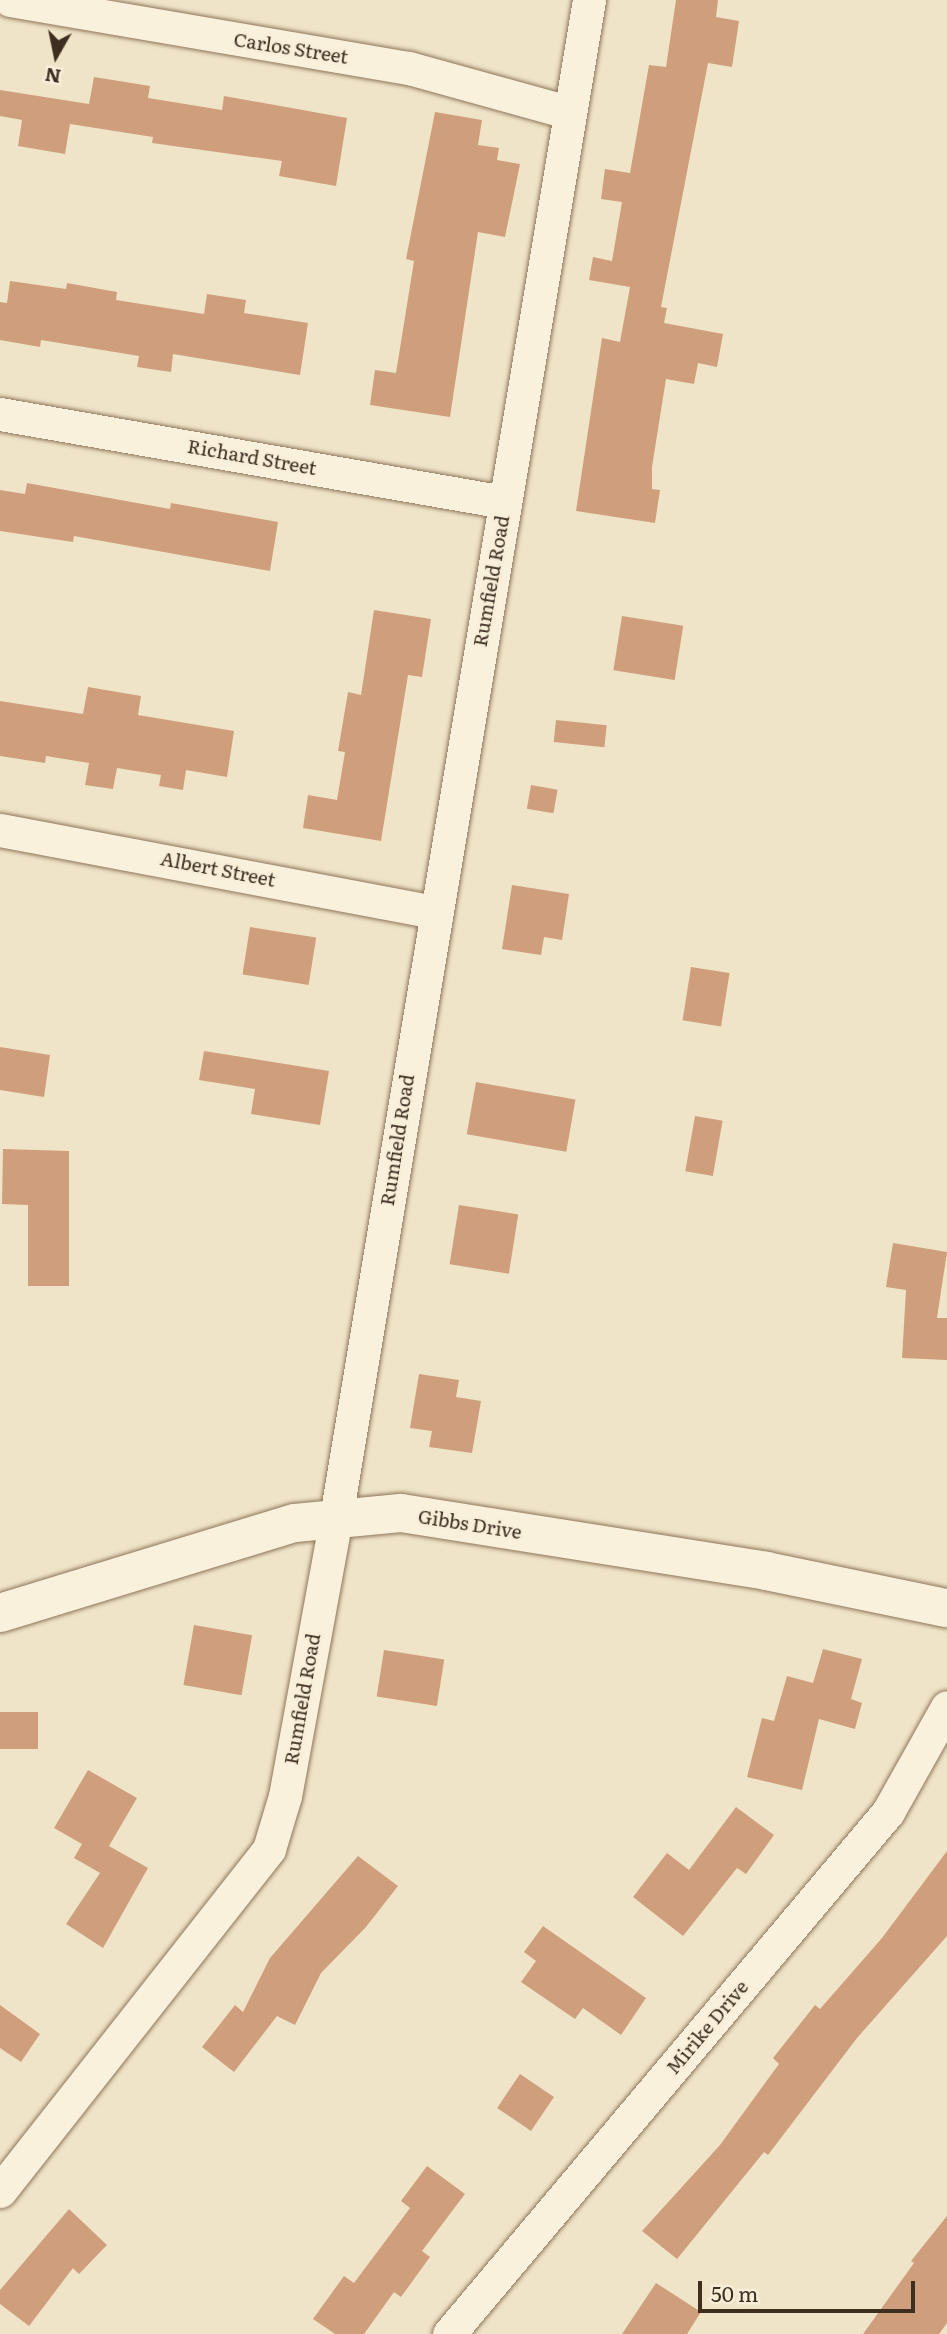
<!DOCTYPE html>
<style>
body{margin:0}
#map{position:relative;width:947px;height:2334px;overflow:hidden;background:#f0e4c8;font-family:Literata,serif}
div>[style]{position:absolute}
.building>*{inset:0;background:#cf9f7d;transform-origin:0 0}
.roads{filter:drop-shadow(0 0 2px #8d765c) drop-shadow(0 0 2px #8d765c)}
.street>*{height:33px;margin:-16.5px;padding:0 16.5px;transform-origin:16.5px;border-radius:16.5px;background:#faf1dc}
.secondary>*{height:38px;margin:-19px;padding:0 19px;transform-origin:19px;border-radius:19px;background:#faf1dc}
span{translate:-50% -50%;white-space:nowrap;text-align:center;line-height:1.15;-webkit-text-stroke:5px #f7eed8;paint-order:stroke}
.street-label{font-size:19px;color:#3d2e20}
.north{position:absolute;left:21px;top:21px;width:70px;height:70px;-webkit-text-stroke:5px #f7eed8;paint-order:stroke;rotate:189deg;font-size:19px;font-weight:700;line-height:28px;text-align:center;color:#3d2e20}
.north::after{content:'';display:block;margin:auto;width:24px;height:32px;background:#3d2e20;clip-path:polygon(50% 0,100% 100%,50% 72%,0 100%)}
.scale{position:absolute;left:698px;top:2281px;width:217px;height:32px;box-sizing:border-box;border:4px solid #3d2e20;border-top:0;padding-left:9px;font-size:21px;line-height:24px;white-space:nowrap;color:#3d2e20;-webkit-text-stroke:5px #f7eed8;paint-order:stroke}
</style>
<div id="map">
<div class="building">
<i style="clip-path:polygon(676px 0,718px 0,716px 17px,739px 21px,732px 67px,708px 63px,661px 307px,667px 308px,664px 323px,723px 334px,717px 367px,698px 363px,694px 384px,666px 379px,652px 467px,652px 489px,660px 490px,655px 523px,576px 511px,602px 338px,620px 342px,630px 287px,589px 280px,593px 257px,612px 261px,622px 202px,601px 199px,605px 169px,630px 173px,649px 65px,666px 67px)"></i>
<i style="clip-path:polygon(94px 77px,150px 86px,148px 98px,222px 110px,224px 96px,347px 118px,336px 186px,279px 176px,282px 161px,152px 143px,153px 137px,70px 124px,65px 154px,18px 146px,22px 120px,0 116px,0 90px,89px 104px)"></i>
<i style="clip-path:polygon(435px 112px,482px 120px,478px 145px,499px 148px,497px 160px,520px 164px,505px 237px,478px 232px,450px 417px,370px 405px,375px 370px,396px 373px,414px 261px,406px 259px)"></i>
<i style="clip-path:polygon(10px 281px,66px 289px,67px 283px,117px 292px,116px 300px,204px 314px,207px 294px,246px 300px,244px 313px,308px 323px,300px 375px,173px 354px,171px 372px,137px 367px,139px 356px,41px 340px,40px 347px,0 340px,0 302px,7px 303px)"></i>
<i style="clip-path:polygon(27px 483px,170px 509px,171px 503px,278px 522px,270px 571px,74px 536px,73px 542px,0 531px,0 490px,25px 494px)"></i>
<i style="clip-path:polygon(374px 610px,431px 619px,422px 677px,408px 675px,381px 841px,303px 828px,308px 795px,337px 800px,345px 752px,338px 751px,348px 692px,361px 695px)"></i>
<i style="left:622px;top:616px;width:62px;height:55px;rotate:9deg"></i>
<i style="clip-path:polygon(88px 687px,141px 696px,138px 715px,234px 731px,227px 777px,186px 770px,183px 790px,159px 786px,161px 775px,117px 768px,113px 789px,85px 785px,89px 763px,46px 756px,45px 763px,0 756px,0 701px,83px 714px)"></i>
<i style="left:556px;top:720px;width:51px;height:22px;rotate:6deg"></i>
<i style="left:531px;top:785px;width:27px;height:24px;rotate:10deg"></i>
<i style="clip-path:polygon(512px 885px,569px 894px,562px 940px,544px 937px,541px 955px,502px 949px)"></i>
<i style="left:250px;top:927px;width:67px;height:48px;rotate:9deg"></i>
<i style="left:691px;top:967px;width:39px;height:54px;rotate:9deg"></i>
<i style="clip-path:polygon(0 1047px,50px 1055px,44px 1097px,0 1090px)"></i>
<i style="clip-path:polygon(204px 1051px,329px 1071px,320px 1125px,251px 1114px,255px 1089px,199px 1080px)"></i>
<i style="left:476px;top:1082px;width:101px;height:53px;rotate:10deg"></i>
<i style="left:695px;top:1116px;width:28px;height:56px;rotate:10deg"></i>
<i style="clip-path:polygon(3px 1149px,69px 1151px,69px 1286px,28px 1286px,28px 1205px,2px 1204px)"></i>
<i style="left:459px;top:1205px;width:60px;height:60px;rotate:9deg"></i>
<i style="clip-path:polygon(893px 1243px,947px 1252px,937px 1318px,947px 1318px,947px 1360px,902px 1358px,906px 1290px,886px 1287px)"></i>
<i style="clip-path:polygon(419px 1374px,459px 1380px,456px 1397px,481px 1401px,472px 1453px,429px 1447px,432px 1431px,410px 1428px)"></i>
<i style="left:194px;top:1625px;width:59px;height:61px;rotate:10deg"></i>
<i style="clip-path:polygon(823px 1649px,862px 1659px,851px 1699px,862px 1703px,855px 1729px,819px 1719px,802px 1790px,747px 1777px,762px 1718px,774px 1721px,787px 1676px,813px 1683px)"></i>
<i style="left:384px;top:1650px;width:61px;height:47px;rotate:9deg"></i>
<i style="left:0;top:1712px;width:38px;height:37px"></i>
<i style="clip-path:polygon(88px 1770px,137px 1798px,109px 1846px,148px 1868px,103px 1948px,66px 1924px,100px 1873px,74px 1858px,82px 1844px,54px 1828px)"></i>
<i style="clip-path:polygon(736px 1807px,774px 1835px,746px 1874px,737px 1868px,683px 1936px,633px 1897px,667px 1853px,689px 1870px)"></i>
<i style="clip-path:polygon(947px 1851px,947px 1936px,857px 2038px,768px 2155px,764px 2152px,677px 2259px,642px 2231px,720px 2145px,779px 2064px,773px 2058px,815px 2005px,820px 2009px,882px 1938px)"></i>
<i style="clip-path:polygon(358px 1856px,398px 1886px,366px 1927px,321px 1973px,295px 2025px,277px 2016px,234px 2072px,202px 2047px,235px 2005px,243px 2012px,270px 1958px)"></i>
<i style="clip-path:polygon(543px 1926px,646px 1998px,621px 2035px,583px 2008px,575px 2019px,521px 1982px,536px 1961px,524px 1952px)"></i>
<i style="clip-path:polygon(0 2005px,40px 2034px,21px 2062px,0 2048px)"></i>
<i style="left:520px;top:2074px;width:41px;height:41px;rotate:34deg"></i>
<i style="clip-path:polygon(427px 2166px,465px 2194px,422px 2251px,430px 2257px,401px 2297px,394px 2292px,364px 2334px,335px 2334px,313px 2319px,344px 2276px,354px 2283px,410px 2208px,401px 2201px)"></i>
<i style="clip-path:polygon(69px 2209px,107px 2245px,79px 2274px,73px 2268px,29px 2326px,0 2304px,0 2290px)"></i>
<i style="clip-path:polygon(947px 2216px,947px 2323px,939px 2334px,863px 2334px,914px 2263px,911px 2261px)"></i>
<i style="clip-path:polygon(656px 2283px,701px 2312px,687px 2334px,622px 2334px)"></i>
</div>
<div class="roads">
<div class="street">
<i style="left:10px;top:0;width:405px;rotate:9.7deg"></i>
<i style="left:409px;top:68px;width:165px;rotate:15.5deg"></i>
<i style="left:0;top:414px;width:512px;rotate:9.9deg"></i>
<i style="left:0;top:830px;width:443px;rotate:10.7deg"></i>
<i style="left:0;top:2191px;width:435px;rotate:-51.8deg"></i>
<i style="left:269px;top:1849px;width:55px;rotate:-73.2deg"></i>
<i style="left:285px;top:1796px;width:284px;rotate:-79.6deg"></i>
<i style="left:336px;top:1517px;width:1538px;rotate:-80.53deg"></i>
<i style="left:449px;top:2334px;width:682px;rotate:-49.94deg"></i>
<i style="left:888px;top:1812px;width:120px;rotate:-60.7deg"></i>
</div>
<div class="secondary">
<i style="left:0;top:1613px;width:308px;rotate:-17deg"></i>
<i style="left:295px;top:1523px;width:106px;rotate:-5.4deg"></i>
<i style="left:401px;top:1513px;width:370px;rotate:9deg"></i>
<i style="left:766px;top:1571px;width:185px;rotate:11.6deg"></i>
</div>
</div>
<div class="street-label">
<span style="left:291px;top:48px;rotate:9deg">Carlos Street</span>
<span style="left:252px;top:457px;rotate:10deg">Richard Street</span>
<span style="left:491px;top:581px;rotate:-80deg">Rumfield Road</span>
<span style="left:218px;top:869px;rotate:11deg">Albert Street</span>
<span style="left:397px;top:1140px;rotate:-81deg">Rumfield Road</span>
<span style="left:470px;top:1524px;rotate:9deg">Gibbs Drive</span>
<span style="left:302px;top:1699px;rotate:-80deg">Rumfield Road</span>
<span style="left:707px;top:2027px;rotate:-50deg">Mirike Drive</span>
</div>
<div class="north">N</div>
<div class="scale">50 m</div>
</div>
